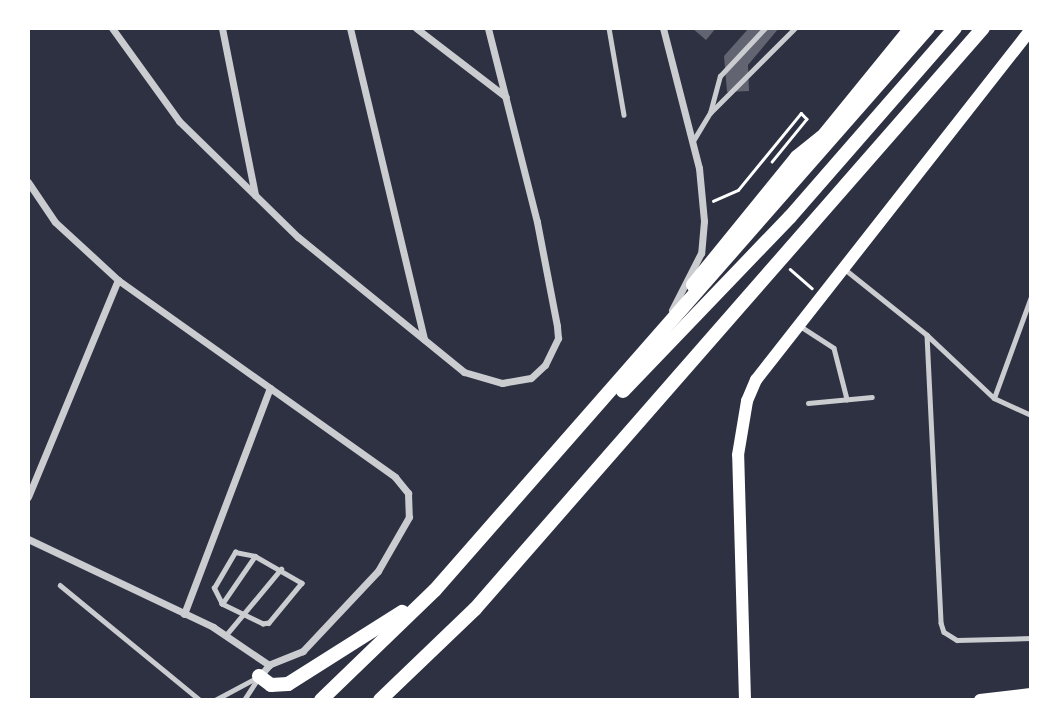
<!DOCTYPE html>
<style>
body{margin:0}
#map{position:relative;width:1059px;height:728px;overflow:hidden;background:#2d3142;font-family:"Public Sans",sans-serif}
div>[style]{position:absolute}
.building>*{inset:0;background:#626471}
.path>*{height:2.5px;margin:-1.25px;padding:0 1.25px;transform-origin:1.25px;border-radius:1.25px;background:#fff}
.service>*{height:4.5px;margin:-2.25px;padding:0 2.25px;transform-origin:2.25px;border-radius:2.25px;background:#caccd0}
.minor>*{height:7px;margin:-3.5px;padding:0 3.5px;transform-origin:3.5px;border-radius:3.5px;background:#caccd0}
.primary>*{height:12px;margin:-6px;padding:0 6px;transform-origin:6px;border-radius:6px;background:#fff}
.motorway>*{height:14px;margin:-7px;padding:0 7px;transform-origin:7px;border-radius:7px;background:#fff}
span{translate:-50% -50%;white-space:nowrap;text-align:center;line-height:1.15;-webkit-text-stroke:7px #fff;paint-order:stroke}
.frame{position:absolute;inset:0;border:30px solid #fff;pointer-events:none}
</style>
<div id="map">
<div class="building">
<i style="clip-path:polygon(692px 28px,716px 28px,706px 40px)"></i>
<i style="clip-path:polygon(749px 28px,779px 28px,748px 65px,749px 91px,727px 92px,724px 56px)"></i>
</div>
<div class="path">
<i style="left:713px;top:201px;width:27px;rotate:-24deg"></i>
<i style="left:738px;top:190px;width:99px;rotate:-50.7deg"></i>
<i style="left:801px;top:113px;width:8px;rotate:45deg"></i>
<i style="left:807px;top:119px;width:55px;rotate:129.1deg"></i>
<i style="left:790px;top:269px;width:29px;rotate:41deg"></i>
</div>
<div class="service">
<i style="left:609px;top:28px;width:88px;rotate:80.2deg"></i>
<i style="left:710px;top:113px;width:38px;rotate:-75deg"></i>
<i style="left:720px;top:76px;width:66px;rotate:-46.8deg"></i>
<i style="left:693px;top:141px;width:33px;rotate:-59deg"></i>
<i style="left:710px;top:113px;width:120px;rotate:-45deg"></i>
<i style="left:846px;top:270px;width:104px;rotate:38.7deg"></i>
<i style="left:927px;top:335px;width:92px;rotate:43.2deg"></i>
<i style="left:994px;top:398px;width:41px;rotate:24.7deg"></i>
<i style="left:800px;top:326px;width:40px;rotate:32.9deg"></i>
<i style="left:834px;top:348px;width:53px;rotate:75.7deg"></i>
<i style="left:927px;top:335px;width:288px;rotate:87.2deg"></i>
<i style="left:941px;top:623px;width:9px;rotate:72deg"></i>
<i style="left:944px;top:632px;width:15px;rotate:32deg"></i>
<i style="left:957px;top:640px;width:74px;rotate:-1.5deg"></i>
<i style="left:994px;top:398px;width:108px;rotate:-69.9deg"></i>
<i style="left:808px;top:403px;width:64px;rotate:-5.4deg"></i>
<i style="left:255px;top:556px;width:54px;rotate:29.9deg"></i>
<i style="left:302px;top:583px;width:52px;rotate:129.5deg"></i>
<i style="left:269px;top:623px;width:6px;rotate:171deg"></i>
<i style="left:263px;top:624px;width:46px;rotate:-154deg"></i>
<i style="left:222px;top:604px;width:58px;rotate:-55.5deg"></i>
<i style="left:60px;top:585px;width:181px;rotate:39.4deg"></i>
<i style="left:222px;top:604px;width:18px;rotate:-117deg"></i>
<i style="left:214px;top:588px;width:42px;rotate:-59.7deg"></i>
<i style="left:235px;top:552px;width:20px;rotate:11deg"></i>
<i style="left:226px;top:635px;width:86px;rotate:-50.2deg"></i>
<i style="left:215px;top:700px;width:49px;rotate:-28.1deg"></i>
<i style="left:244px;top:700px;width:27px;rotate:-57deg"></i>
</div>
<div class="minor">
<i style="left:112px;top:28px;width:115px;rotate:54.2deg"></i>
<i style="left:179px;top:121px;width:166px;rotate:44.3deg"></i>
<i style="left:298px;top:237px;width:214px;rotate:39.1deg"></i>
<i style="left:464px;top:372px;width:40px;rotate:16deg"></i>
<i style="left:502px;top:383px;width:29px;rotate:-10deg"></i>
<i style="left:531px;top:378px;width:19px;rotate:-43deg"></i>
<i style="left:545px;top:365px;width:30px;rotate:-64deg"></i>
<i style="left:558px;top:338px;width:12px;rotate:-95deg"></i>
<i style="left:557px;top:326px;width:106px;rotate:-100.9deg"></i>
<i style="left:537px;top:222px;width:200px;rotate:-104.2deg"></i>
<i style="left:222px;top:28px;width:170px;rotate:78.8deg"></i>
<i style="left:350px;top:28px;width:320px;rotate:76.6deg"></i>
<i style="left:416px;top:28px;width:113px;rotate:37.5deg"></i>
<i style="left:663px;top:28px;width:145px;rotate:75.6deg"></i>
<i style="left:699px;top:168px;width:53px;rotate:84.6deg"></i>
<i style="left:704px;top:221px;width:32px;rotate:95deg"></i>
<i style="left:701px;top:253px;width:64px;rotate:117deg"></i>
<i style="left:28px;top:182px;width:48px;rotate:56deg"></i>
<i style="left:55px;top:222px;width:86px;rotate:42.6deg"></i>
<i style="left:118px;top:280px;width:340px;rotate:35.4deg"></i>
<i style="left:395px;top:477px;width:21px;rotate:51deg"></i>
<i style="left:408px;top:493px;width:24px;rotate:88deg"></i>
<i style="left:409px;top:517px;width:62px;rotate:119.9deg"></i>
<i style="left:378px;top:571px;width:110px;rotate:133.2deg"></i>
<i style="left:303px;top:651px;width:37px;rotate:158deg"></i>
<i style="left:269px;top:665px;width:14px;rotate:129deg"></i>
<i style="left:28px;top:497px;width:235px;rotate:-67.5deg"></i>
<i style="left:28px;top:539px;width:205px;rotate:25.4deg"></i>
<i style="left:213px;top:627px;width:68px;rotate:34.2deg"></i>
<i style="left:184px;top:614px;width:242px;rotate:-69.2deg"></i>
</div>
<div class="primary">
<i style="left:745px;top:700px;width:245px;rotate:-91.6deg"></i>
<i style="left:738px;top:455px;width:55px;rotate:-80.5deg"></i>
<i style="left:747px;top:401px;width:23px;rotate:-67deg"></i>
<i style="left:756px;top:380px;width:446px;rotate:-51.9deg"></i>
<i style="left:980px;top:700px;width:51px;rotate:-6.7deg"></i>
</div>
<div class="motorway">
<i style="left:693px;top:285px;width:165px;rotate:-50.9deg"></i>
<i style="left:797px;top:157px;width:36px;rotate:-39deg"></i>
<i style="left:825px;top:134px;width:136px;rotate:-50.9deg"></i>
<i style="left:623px;top:391px;width:241px;rotate:-46.2deg"></i>
<i style="left:790px;top:217px;width:251px;rotate:-48.9deg"></i>
<i style="left:259px;top:676px;width:15px;rotate:37deg"></i>
<i style="left:271px;top:685px;width:17px;rotate:-3deg"></i>
<i style="left:288px;top:684px;width:135px;rotate:-32.3deg"></i>
<i style="left:321px;top:700px;width:158px;rotate:-44deg"></i>
<i style="left:435px;top:590px;width:748px;rotate:-48.74deg"></i>
<i style="left:380px;top:700px;width:132px;rotate:-43.8deg"></i>
<i style="left:475px;top:609px;width:772px;rotate:-48.84deg"></i>
</div>
<div class="frame"></div>
</div>
